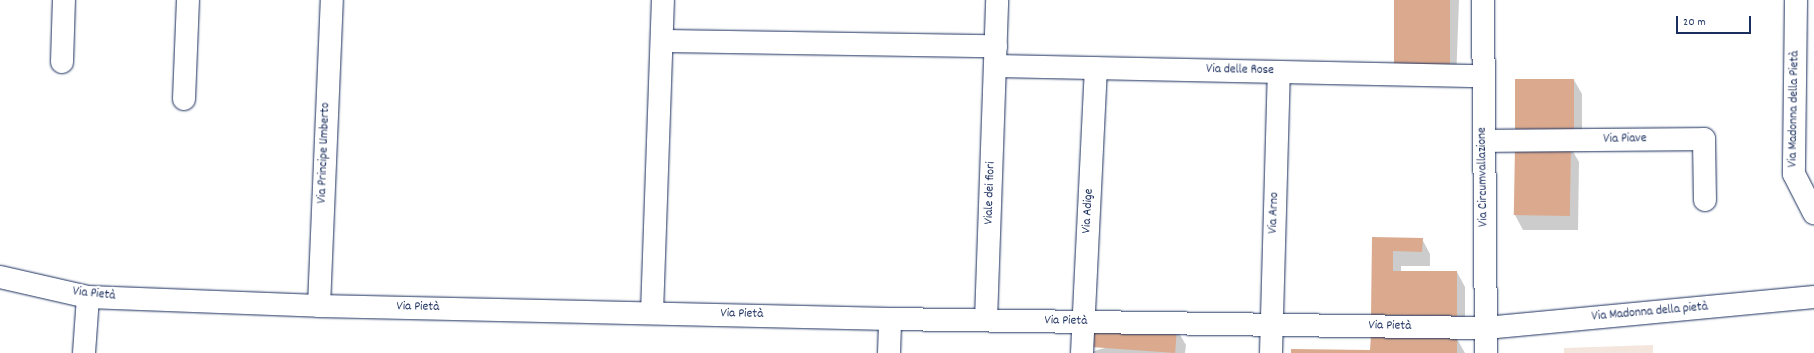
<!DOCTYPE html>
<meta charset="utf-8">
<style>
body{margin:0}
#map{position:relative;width:1814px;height:353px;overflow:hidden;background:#fff;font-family:Dekko,sans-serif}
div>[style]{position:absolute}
.built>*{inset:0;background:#f4e6dd}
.shadow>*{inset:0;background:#0003}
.building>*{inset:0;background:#dbaa8e;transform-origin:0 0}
.roads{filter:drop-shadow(0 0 1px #1b2f5e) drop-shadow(0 0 1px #1b2f5e)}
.minor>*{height:22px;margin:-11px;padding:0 11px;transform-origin:11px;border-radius:11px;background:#fff}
.tertiary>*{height:22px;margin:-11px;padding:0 11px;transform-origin:11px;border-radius:11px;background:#fff}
span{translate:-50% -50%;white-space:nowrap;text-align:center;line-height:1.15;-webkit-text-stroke:4px #fff;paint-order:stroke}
.street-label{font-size:13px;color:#1b2f5e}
.scale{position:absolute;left:1676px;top:16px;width:75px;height:18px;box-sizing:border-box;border:2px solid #1b2f5e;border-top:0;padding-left:5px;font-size:12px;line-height:14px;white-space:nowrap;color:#1b2f5e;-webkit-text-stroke:3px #fff;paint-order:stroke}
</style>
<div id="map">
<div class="built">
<i style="clip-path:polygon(1653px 345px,1653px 353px,1564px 353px,1564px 348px)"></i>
</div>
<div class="shadow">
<i style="clip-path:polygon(1395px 0,1459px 0,1456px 81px)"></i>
<i style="clip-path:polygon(1574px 80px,1582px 94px,1582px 143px,1524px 143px,1516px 129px)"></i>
<i style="clip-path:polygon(1516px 147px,1571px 148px,1579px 162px,1578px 230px,1523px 230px,1515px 215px)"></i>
<i style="clip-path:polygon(1373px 238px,1422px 239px,1430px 254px,1430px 266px,1401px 266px,1401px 272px,1457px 272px,1465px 287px,1465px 331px,1380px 329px,1372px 315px)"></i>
<i style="clip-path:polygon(1176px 328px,1186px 345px,1185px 353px,1087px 353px)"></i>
<i style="clip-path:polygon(1456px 337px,1465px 353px,1292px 353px,1371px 351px)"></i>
</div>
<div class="building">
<i style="left:1394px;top:0;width:56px;height:65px"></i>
<i style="left:1515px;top:79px;width:59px;height:50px"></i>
<i style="left:1515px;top:146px;width:56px;height:69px;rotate:1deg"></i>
<i style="clip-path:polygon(1372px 237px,1423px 238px,1422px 252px,1393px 251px,1393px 271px,1457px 271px,1457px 316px,1371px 315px)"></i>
<i style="left:1177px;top:327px;width:26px;height:91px;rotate:94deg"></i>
<i style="clip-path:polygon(1371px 335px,1457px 336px,1457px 353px,1291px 353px,1291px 349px,1370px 350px)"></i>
</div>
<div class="roads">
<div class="minor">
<i style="left:1796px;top:0;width:174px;rotate:90.7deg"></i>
<i style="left:1794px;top:174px;width:44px;rotate:62.9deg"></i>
<i style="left:662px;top:41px;width:334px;rotate:0.9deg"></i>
<i style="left:62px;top:62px;width:62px;rotate:-88.2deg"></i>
<i style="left:996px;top:66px;width:487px;rotate:1.2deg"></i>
<i style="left:184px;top:99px;width:99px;rotate:-87.7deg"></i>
<i style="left:1484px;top:141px;width:220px;rotate:-0.5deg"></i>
<i style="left:1704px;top:139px;width:61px;rotate:89.1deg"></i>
<i style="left:319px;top:306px;width:306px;rotate:-87.6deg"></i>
<i style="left:652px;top:313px;width:313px;rotate:-88deg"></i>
<i style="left:986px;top:320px;width:320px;rotate:-88deg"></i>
<i style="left:1486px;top:328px;width:329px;rotate:-5.4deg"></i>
<i style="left:84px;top:353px;width:56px;rotate:-85.9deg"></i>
<i style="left:889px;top:353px;width:34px;rotate:-88deg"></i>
<i style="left:1082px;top:353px;width:285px;rotate:-87.2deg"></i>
<i style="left:1271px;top:353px;width:281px;rotate:-88.4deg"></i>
</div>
<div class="tertiary">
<i style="left:1483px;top:0;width:353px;rotate:89.5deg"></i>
<i style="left:0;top:277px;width:90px;rotate:12.8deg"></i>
<i style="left:88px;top:297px;width:231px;rotate:2.2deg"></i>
<i style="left:319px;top:306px;width:571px;rotate:1.3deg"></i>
<i style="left:890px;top:319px;width:596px;rotate:0.87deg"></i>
</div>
</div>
<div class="street-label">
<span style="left:1240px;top:71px;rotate:1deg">Via delle Rose</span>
<span style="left:1795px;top:109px;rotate:-89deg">Via Madonna della Pietà</span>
<span style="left:1625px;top:140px;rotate:-1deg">Via Piave</span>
<span style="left:325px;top:153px;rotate:-88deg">Via Principe Umberto</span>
<span style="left:1484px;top:177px;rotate:-91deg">Via Circumvallazione</span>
<span style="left:991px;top:193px;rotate:-88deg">Viale dei fiori</span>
<span style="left:1089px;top:211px;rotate:-87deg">Via Adige</span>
<span style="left:1275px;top:213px;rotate:-88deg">Via Arno</span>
<span style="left:94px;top:295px;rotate:6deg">Via Pietà</span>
<span style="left:418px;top:308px;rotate:1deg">Via Pietà</span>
<span style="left:1650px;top:313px;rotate:-5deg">Via Madonna della pietà</span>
<span style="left:742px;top:315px;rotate:1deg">Via Pietà</span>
<span style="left:1066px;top:322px;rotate:1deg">Via Pietà</span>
<span style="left:1390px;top:327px;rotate:1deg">Via Pietà</span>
</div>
<div class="scale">20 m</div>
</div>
